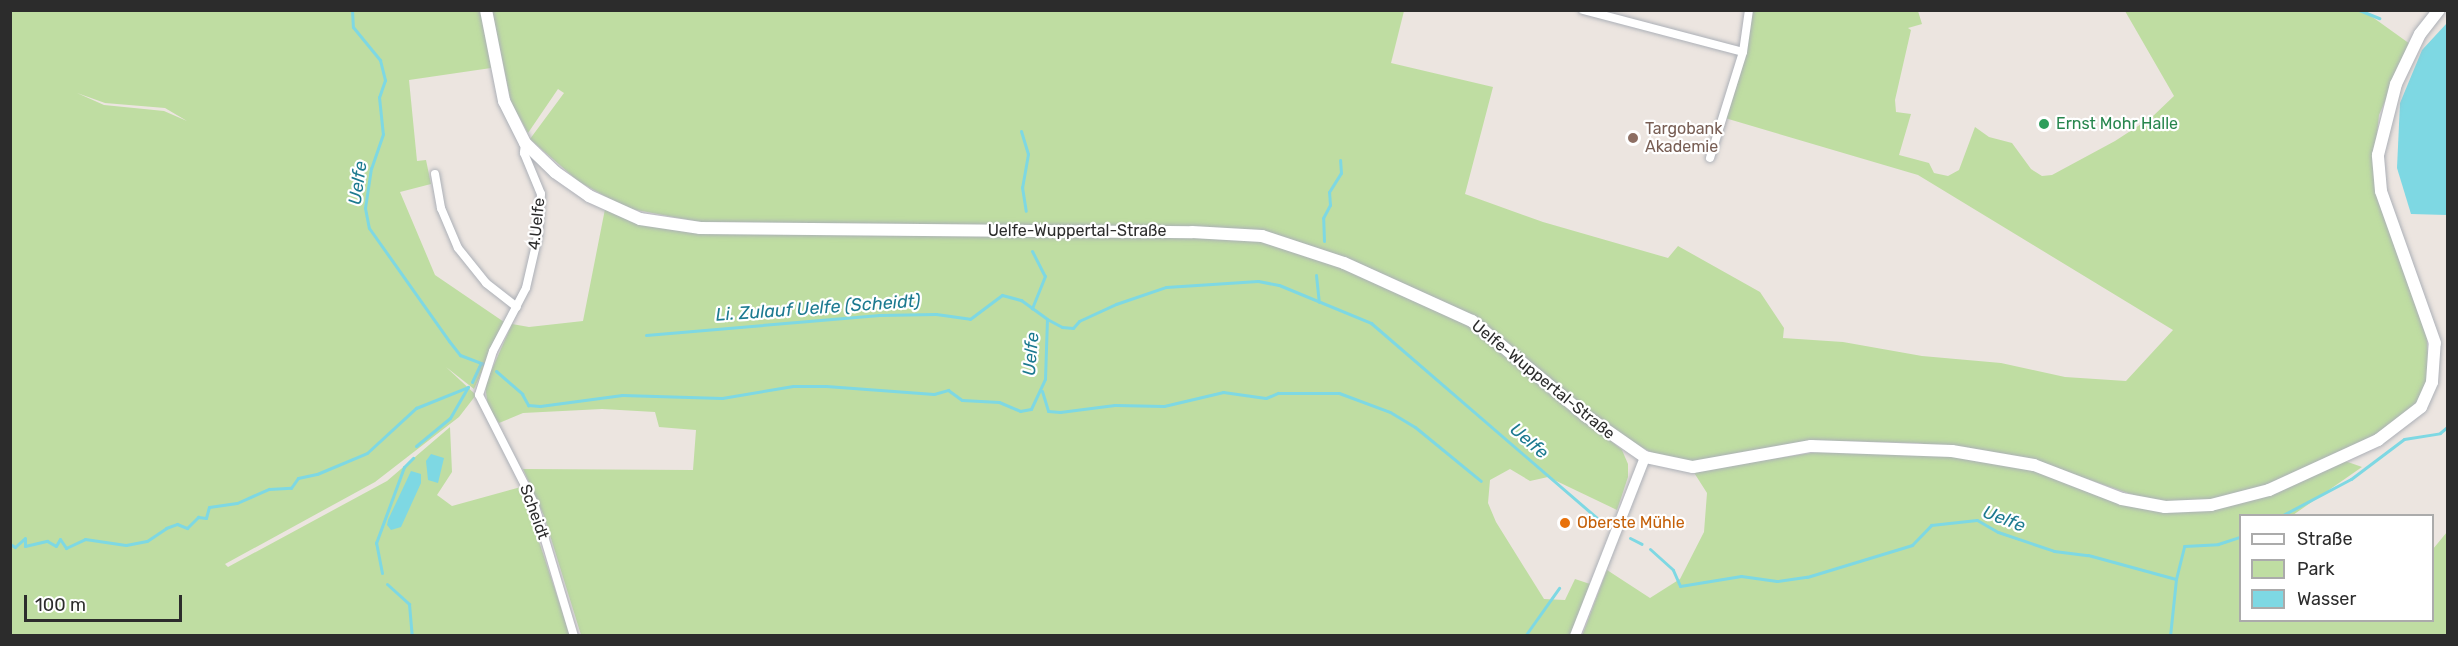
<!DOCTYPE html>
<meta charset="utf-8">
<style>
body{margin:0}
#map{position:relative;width:2458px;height:646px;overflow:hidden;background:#ece5e0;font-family:Rubik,sans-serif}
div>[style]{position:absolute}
.green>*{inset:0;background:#bfdda2}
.water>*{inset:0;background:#7ed8e3}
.stream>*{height:3px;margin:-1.5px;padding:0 1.5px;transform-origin:1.5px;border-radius:1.5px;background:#7ed8e3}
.roads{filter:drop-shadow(0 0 2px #acb0b7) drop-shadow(0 0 2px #acb0b7)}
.minor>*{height:8px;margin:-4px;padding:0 4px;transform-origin:4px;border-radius:4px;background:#fff}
.tertiary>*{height:10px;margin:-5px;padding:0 5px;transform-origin:5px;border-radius:5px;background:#fff}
.secondary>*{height:12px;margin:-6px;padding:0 6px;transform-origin:6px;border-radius:6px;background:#fff}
.dots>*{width:16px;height:16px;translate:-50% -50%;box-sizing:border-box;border:3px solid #fff;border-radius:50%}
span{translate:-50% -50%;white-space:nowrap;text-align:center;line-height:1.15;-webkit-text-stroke:4.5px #fff;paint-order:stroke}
.leisure-label{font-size:16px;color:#27864d}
.left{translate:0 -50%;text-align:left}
.education-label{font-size:16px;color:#785e54}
.street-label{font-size:16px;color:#2c2c2c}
.food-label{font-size:16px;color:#c56008}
.water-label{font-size:18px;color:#1c7a90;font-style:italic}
.frame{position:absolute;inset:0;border:12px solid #2c2c2c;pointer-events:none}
.legend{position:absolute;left:2239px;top:514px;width:195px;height:108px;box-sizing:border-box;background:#fff;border:2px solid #ababab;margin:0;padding:8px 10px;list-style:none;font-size:18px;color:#2c2c2c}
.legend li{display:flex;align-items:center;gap:12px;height:30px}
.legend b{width:30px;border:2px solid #ababab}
.scale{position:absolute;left:24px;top:595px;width:158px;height:27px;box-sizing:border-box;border:3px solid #2c2c2c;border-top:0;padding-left:8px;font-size:18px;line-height:21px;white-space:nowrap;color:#2c2c2c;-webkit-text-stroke:4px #fff;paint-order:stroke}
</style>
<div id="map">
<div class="green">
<i style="clip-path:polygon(evenodd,10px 11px,482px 11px,491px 68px,409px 80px,417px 161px,426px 160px,431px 184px,400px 192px,435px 275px,504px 322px,474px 389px,446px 367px,476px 395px,459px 417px,375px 482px,225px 564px,228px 567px,387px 481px,450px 427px,452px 472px,437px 495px,452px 506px,521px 487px,570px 635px,11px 635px,10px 11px,77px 93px,105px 103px,165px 108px,187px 121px,164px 111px,104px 105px,77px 93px)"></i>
<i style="clip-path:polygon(492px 11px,1404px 11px,1391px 63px,1493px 87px,1465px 194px,1543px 222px,1668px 258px,1678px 246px,1760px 292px,1784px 328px,1783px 338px,1843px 342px,1922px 356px,2001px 363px,2065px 377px,2126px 381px,2173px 330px,1918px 175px,1725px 118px,1750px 11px,1918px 11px,1922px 24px,1908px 28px,1911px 30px,1895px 100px,1896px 112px,1911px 114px,1899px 155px,1929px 163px,1934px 173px,1948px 176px,1959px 170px,1975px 127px,1989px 137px,2012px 143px,2031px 169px,2042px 176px,2052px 175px,2115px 141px,2152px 117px,2174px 96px,2125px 11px,2364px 11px,2410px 44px,2379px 115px,2374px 163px,2426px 326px,2429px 375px,2416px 405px,2391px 427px,2276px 483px,2211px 500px,2154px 502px,2029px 459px,1918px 443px,1838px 441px,1690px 462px,1661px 457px,1617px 435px,1453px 306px,1356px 262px,1233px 231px,700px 222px,626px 208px,578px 181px,530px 139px,564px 93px,558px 89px,528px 133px,511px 102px)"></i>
<i style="clip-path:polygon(605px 209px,640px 223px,691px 232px,1218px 236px,1270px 242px,1310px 253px,1471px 325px,1622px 450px,1628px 464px,1628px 477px,1617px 510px,1548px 477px,1530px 481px,1510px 469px,1490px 480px,1488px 503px,1496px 522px,1544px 599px,1565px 600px,1575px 579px,1590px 584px,1572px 635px,581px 635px,544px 516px,523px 469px,693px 470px,696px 430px,659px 427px,655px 412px,602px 409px,523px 413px,499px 423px,488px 407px,485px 385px,512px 324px,529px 327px,583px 321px)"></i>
<i style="clip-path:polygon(1831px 450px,1940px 455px,2010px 463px,2182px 512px,2345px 461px,2362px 467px,2293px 515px,2240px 516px,2240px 620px,2432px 620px,2433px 549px,2447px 532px,2447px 635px,1582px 636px,1607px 570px,1650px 598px,1680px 579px,1704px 532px,1707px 493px,1693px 471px)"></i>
</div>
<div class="water">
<i style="clip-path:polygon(2447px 23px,2447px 215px,2411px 214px,2397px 168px,2400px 103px,2422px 50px)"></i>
<i style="clip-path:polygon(431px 454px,444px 458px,438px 483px,428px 480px,426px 461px)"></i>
<i style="clip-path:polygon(411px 471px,421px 474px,421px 483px,401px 527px,391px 530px,387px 525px,388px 520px)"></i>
</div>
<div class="stream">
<i style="left:352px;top:10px;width:17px;rotate:87deg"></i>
<i style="left:353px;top:27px;width:43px;rotate:50.7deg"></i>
<i style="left:380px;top:60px;width:21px;rotate:76deg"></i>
<i style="left:385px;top:80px;width:18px;rotate:109deg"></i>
<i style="left:379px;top:97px;width:37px;rotate:84deg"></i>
<i style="left:383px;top:134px;width:36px;rotate:109deg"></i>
<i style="left:371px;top:168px;width:40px;rotate:98.5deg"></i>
<i style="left:365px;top:208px;width:20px;rotate:79deg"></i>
<i style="left:369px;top:228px;width:138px;rotate:54.7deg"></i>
<i style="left:449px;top:341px;width:18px;rotate:52deg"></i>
<i style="left:460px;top:355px;width:25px;rotate:21deg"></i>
<i style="left:2359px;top:10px;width:22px;rotate:22deg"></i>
<i style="left:1021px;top:131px;width:24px;rotate:73deg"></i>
<i style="left:1028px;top:154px;width:34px;rotate:100deg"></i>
<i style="left:1022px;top:187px;width:24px;rotate:81deg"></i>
<i style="left:1324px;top:241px;width:23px;rotate:-92deg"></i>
<i style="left:1323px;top:218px;width:15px;rotate:-62deg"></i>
<i style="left:1330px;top:205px;width:13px;rotate:-94deg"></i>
<i style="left:1329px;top:192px;width:22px;rotate:-58deg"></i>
<i style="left:1341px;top:173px;width:13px;rotate:-94deg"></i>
<i style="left:1032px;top:251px;width:28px;rotate:63deg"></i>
<i style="left:1045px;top:276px;width:35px;rotate:112deg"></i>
<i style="left:1316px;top:275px;width:27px;rotate:84deg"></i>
<i style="left:646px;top:335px;width:234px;rotate:-4.9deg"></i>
<i style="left:879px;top:315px;width:57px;rotate:-1deg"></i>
<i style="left:936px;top:314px;width:34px;rotate:8deg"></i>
<i style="left:970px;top:319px;width:40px;rotate:-37deg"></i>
<i style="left:1002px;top:295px;width:20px;rotate:15deg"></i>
<i style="left:1021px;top:300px;width:32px;rotate:36deg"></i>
<i style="left:496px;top:371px;width:35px;rotate:41deg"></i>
<i style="left:522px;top:394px;width:13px;rotate:61deg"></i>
<i style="left:528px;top:405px;width:12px;rotate:5deg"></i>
<i style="left:540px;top:406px;width:83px;rotate:-7.6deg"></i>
<i style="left:622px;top:395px;width:100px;rotate:1.7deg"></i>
<i style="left:722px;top:398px;width:72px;rotate:-9.6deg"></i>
<i style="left:793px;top:386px;width:33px"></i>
<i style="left:826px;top:386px;width:108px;rotate:4.2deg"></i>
<i style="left:934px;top:394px;width:15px;rotate:-16deg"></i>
<i style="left:948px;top:390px;width:17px;rotate:36deg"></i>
<i style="left:962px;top:400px;width:37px;rotate:3deg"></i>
<i style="left:999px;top:402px;width:23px;rotate:23deg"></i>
<i style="left:1020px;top:411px;width:11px;rotate:-10deg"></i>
<i style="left:1031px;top:409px;width:33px;rotate:-65deg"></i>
<i style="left:1045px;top:379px;width:60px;rotate:-88.1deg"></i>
<i style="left:1047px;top:319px;width:17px;rotate:28deg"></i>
<i style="left:1062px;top:327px;width:11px;rotate:5deg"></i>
<i style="left:1073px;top:328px;width:9px;rotate:-49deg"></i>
<i style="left:1079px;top:321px;width:41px;rotate:-24.7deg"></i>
<i style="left:1116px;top:304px;width:53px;rotate:-18.8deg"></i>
<i style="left:1166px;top:287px;width:92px;rotate:-3.7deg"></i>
<i style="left:1258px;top:281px;width:21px;rotate:11deg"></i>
<i style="left:1279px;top:285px;width:100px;rotate:22.4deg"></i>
<i style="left:1371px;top:323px;width:308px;rotate:40.8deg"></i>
<i style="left:472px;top:382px;width:21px;rotate:-65deg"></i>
<i style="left:1042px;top:391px;width:21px;rotate:73deg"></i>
<i style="left:1048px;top:411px;width:12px;rotate:5deg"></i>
<i style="left:1060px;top:412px;width:55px;rotate:-7.3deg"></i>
<i style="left:1115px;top:405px;width:49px;rotate:1.2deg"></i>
<i style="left:1164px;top:406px;width:61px;rotate:-13.3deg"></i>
<i style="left:1223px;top:392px;width:43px;rotate:7.9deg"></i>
<i style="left:1266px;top:398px;width:13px;rotate:-23deg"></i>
<i style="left:1278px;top:393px;width:61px"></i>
<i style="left:1339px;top:393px;width:54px;rotate:20.4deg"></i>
<i style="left:1390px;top:412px;width:29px;rotate:31deg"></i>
<i style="left:1415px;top:427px;width:85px;rotate:39.3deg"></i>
<i style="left:416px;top:446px;width:44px;rotate:-39.5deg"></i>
<i style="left:450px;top:418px;width:36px;rotate:-60deg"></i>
<i style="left:2281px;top:516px;width:79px;rotate:-27.9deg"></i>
<i style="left:2351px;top:479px;width:66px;rotate:-37deg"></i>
<i style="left:2404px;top:439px;width:36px;rotate:-9deg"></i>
<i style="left:2440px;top:433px;width:11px;rotate:-41deg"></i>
<i style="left:1630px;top:538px;width:13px;rotate:27deg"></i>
<i style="left:10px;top:544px;width:6px;rotate:31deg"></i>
<i style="left:15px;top:547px;width:13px;rotate:-42deg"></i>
<i style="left:25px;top:538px;width:8px;rotate:90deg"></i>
<i style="left:25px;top:546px;width:23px;rotate:-13deg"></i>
<i style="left:47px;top:541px;width:10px;rotate:29deg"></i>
<i style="left:56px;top:546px;width:8px;rotate:-60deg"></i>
<i style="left:60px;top:539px;width:11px;rotate:56deg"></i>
<i style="left:66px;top:548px;width:21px;rotate:-25deg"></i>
<i style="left:85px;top:539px;width:41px;rotate:8.3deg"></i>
<i style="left:126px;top:545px;width:21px;rotate:-11deg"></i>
<i style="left:147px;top:541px;width:23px;rotate:-34deg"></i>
<i style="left:166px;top:528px;width:12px;rotate:-20deg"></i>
<i style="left:177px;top:524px;width:11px;rotate:22deg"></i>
<i style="left:187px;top:528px;width:16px;rotate:-45deg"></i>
<i style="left:198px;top:517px;width:8px;rotate:7deg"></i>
<i style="left:206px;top:518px;width:11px;rotate:-75deg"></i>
<i style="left:209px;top:507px;width:28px;rotate:-8deg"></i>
<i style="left:237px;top:503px;width:35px;rotate:-24deg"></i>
<i style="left:269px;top:489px;width:22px;rotate:-3deg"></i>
<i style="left:291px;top:488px;width:12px;rotate:-55deg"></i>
<i style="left:298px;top:478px;width:19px;rotate:-12deg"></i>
<i style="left:317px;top:474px;width:54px;rotate:-22.8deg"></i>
<i style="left:367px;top:453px;width:67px;rotate:-42.6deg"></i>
<i style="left:416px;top:408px;width:56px;rotate:-22deg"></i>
<i style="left:1650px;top:549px;width:31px;rotate:42deg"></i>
<i style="left:1673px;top:570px;width:17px;rotate:66deg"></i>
<i style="left:1680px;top:586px;width:62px;rotate:-9.3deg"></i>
<i style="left:1741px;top:576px;width:36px;rotate:8deg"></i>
<i style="left:1777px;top:581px;width:30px;rotate:-8deg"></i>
<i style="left:1807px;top:577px;width:110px;rotate:-16.9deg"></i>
<i style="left:1912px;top:545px;width:28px;rotate:-46deg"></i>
<i style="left:1931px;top:525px;width:46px;rotate:-6.2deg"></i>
<i style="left:1977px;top:520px;width:24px;rotate:30deg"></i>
<i style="left:1998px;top:532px;width:59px;rotate:18.7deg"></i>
<i style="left:2054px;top:551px;width:34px;rotate:7deg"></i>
<i style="left:2088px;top:555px;width:91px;rotate:15.3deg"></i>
<i style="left:2176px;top:579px;width:34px;rotate:-76deg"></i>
<i style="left:2184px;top:546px;width:34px;rotate:-3deg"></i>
<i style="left:2218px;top:544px;width:23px;rotate:-18deg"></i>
<i style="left:382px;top:573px;width:31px;rotate:-101deg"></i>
<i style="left:376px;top:543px;width:81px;rotate:-69.8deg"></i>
<i style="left:404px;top:467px;width:13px;rotate:-45deg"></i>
<i style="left:387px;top:584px;width:30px;rotate:42deg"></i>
<i style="left:409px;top:604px;width:32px;rotate:85deg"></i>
<i style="left:1525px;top:636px;width:59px;rotate:-54.7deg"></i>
<i style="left:2170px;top:636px;width:57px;rotate:-84deg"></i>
</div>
<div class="roads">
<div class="minor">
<i style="left:1583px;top:10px;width:165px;rotate:14.7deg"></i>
<i style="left:525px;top:143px;width:10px;rotate:96deg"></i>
<i style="left:524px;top:153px;width:44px;rotate:67.5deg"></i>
<i style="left:541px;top:194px;width:42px;rotate:94.1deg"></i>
<i style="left:538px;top:236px;width:53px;rotate:103deg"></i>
<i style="left:526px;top:288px;width:71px;rotate:117.6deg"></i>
<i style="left:493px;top:351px;width:46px;rotate:107.7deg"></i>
<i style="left:479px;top:395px;width:121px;rotate:63deg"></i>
<i style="left:534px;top:503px;width:139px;rotate:73.3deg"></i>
<i style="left:1710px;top:158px;width:111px;rotate:-72.7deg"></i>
<i style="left:1743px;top:52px;width:42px;rotate:-81.9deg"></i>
<i style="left:435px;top:174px;width:35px;rotate:80deg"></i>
<i style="left:441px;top:208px;width:43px;rotate:67deg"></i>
<i style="left:458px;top:248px;width:45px;rotate:51.3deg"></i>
<i style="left:486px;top:283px;width:39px;rotate:38deg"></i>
</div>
<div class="tertiary">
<i style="left:1575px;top:636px;width:192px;rotate:-68.6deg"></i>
</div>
<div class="secondary">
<i style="left:486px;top:10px;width:93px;rotate:78.8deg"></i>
<i style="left:504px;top:101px;width:47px;rotate:63.4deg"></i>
<i style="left:525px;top:143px;width:42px;rotate:44deg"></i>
<i style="left:555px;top:172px;width:42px;rotate:35.2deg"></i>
<i style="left:589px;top:196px;width:56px;rotate:24.3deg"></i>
<i style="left:640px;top:219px;width:61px;rotate:8.5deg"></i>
<i style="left:700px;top:228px;width:492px;rotate:0.5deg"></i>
<i style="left:1192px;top:232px;width:70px;rotate:3.3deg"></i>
<i style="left:1262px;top:236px;width:86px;rotate:18.2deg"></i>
<i style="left:1344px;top:263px;width:141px;rotate:24.4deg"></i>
<i style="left:1472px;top:321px;width:148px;rotate:39.8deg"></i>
<i style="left:1586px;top:416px;width:72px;rotate:34.8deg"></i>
<i style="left:1645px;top:457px;width:49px;rotate:11.8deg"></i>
<i style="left:1693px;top:467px;width:120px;rotate:-10.1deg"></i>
<i style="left:1811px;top:446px;width:141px;rotate:2deg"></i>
<i style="left:1952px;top:451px;width:83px;rotate:9.7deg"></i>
<i style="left:2034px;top:465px;width:94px;rotate:21.1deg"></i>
<i style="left:2122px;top:499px;width:44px;rotate:10.5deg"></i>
<i style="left:2165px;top:507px;width:46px;rotate:-2.5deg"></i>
<i style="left:2211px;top:505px;width:60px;rotate:-14.5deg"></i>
<i style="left:2269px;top:490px;width:120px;rotate:-24.6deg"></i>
<i style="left:2378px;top:440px;width:54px;rotate:-37.5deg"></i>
<i style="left:2421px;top:407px;width:27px;rotate:-66deg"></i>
<i style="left:2432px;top:382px;width:39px;rotate:-86deg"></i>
<i style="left:2435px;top:343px;width:161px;rotate:-109.6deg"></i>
<i style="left:2381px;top:191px;width:36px;rotate:-95deg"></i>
<i style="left:2378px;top:155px;width:73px;rotate:-75.8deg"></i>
<i style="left:2396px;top:84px;width:55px;rotate:-64.4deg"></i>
<i style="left:2420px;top:34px;width:31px;rotate:-52deg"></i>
</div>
</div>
<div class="dots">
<i style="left:2044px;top:124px;background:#2e9e5b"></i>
<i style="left:1633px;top:138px;background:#8d6e63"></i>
<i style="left:1565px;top:523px;background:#e8710a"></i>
</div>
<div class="leisure-label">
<span class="left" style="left:2056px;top:124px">Ernst Mohr Halle</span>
</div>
<div class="education-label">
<span class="left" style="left:1645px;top:138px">Targobank<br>Akademie</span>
</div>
<div class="street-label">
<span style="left:537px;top:224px;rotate:-84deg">4.Uelfe</span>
<span style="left:1077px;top:231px">Uelfe-Wuppertal-Straße</span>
<span style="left:1543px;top:380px;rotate:39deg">Uelfe-Wuppertal-Straße</span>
<span style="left:534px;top:512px;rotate:70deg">Scheidt</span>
</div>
<div class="food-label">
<span class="left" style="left:1577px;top:523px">Oberste Mühle</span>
</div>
<div class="water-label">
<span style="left:358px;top:183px;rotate:-82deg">Uelfe</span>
<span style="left:818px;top:308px;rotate:-4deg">Li. Zulauf Uelfe (Scheidt)</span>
<span style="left:1031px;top:354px;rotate:-85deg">Uelfe</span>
<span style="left:1529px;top:441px;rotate:41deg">Uelfe</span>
<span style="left:2004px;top:519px;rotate:21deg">Uelfe</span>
</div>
<div class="frame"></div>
<ul class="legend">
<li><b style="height:8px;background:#fff"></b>Straße</li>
<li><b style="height:16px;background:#bfdda2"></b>Park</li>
<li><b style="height:16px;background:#7ed8e3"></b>Wasser</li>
</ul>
<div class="scale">100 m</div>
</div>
